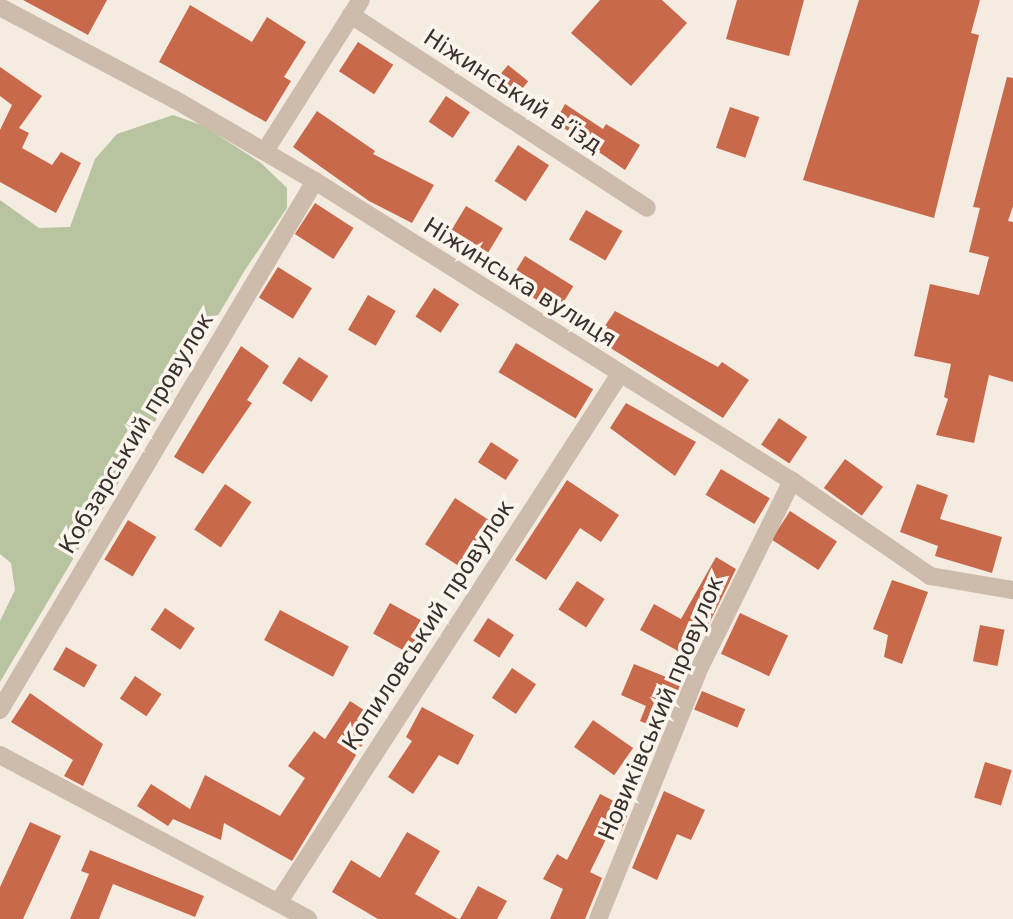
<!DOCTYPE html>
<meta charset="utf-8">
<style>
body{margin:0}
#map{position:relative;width:1013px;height:919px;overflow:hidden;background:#f4ebe1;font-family:"DejaVu Sans",sans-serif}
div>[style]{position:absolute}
.green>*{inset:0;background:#b8c4a0}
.building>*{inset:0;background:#c8694b;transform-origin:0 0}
.street>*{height:18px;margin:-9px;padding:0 9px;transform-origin:9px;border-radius:9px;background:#cdbbac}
span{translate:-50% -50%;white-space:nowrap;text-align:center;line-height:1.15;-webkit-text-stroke:7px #fbf5ee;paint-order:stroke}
.street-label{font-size:23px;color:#3b302b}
</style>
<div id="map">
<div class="green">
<i style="clip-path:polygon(173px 115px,204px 126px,261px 163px,287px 188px,287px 208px,245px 270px,0 682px,0 621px,15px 590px,11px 563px,0 554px,0 200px,39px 228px,70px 227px,95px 159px,117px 134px)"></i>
</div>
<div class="building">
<i style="clip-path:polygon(23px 0,107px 0,88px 35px)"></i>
<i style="clip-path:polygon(600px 0,662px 0,687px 23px,631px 86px,571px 33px)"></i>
<i style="clip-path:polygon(737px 0,804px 0,789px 56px,726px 39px)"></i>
<i style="clip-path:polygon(859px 0,980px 0,971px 33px,979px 35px,934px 218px,803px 180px)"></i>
<i style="clip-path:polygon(190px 5px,252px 42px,267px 17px,306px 42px,284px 77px,291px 81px,266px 122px,159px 62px)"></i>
<i style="left:358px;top:42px;width:42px;height:35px;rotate:33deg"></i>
<i style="left:508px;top:65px;width:26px;height:21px;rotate:39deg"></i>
<i style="clip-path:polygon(0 67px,42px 96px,19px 128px,29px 133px,22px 148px,52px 165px,61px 152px,81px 163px,56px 213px,0 182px,0 130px,12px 105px,0 96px)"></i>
<i style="clip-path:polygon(1007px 77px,1013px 78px,1013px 206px,1008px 221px,1013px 222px,1013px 382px,989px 375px,974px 443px,936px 435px,948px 399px,944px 397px,951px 364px,914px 356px,930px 284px,979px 295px,989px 257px,969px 252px,980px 208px,973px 207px)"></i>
<i style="left:446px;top:96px;width:29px;height:31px;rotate:34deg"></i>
<i style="clip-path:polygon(565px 104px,603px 129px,606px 124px,640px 145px,625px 170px,555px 122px)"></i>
<i style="left:730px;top:107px;width:31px;height:43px;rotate:19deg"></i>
<i style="clip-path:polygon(317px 111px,375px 151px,373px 154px,434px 185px,412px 223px,369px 201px,293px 147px)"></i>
<i style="left:518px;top:145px;width:37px;height:43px;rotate:33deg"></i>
<i style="left:315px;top:203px;width:46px;height:37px;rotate:33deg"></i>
<i style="left:466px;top:206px;width:43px;height:44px;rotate:31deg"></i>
<i style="left:586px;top:210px;width:42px;height:34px;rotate:30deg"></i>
<i style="left:525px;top:256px;width:57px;height:31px;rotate:32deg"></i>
<i style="left:278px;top:267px;width:40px;height:36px;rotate:32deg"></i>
<i style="left:434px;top:288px;width:30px;height:34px;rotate:33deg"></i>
<i style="left:368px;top:295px;width:32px;height:40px;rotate:30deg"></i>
<i style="clip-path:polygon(615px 311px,718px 367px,722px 362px,749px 380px,723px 418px,596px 339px)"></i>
<i style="left:516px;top:343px;width:90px;height:34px;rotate:31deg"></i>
<i style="clip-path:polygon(241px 346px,269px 366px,247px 400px,252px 403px,203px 474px,174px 457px)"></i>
<i style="left:299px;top:357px;width:35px;height:31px;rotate:33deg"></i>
<i style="clip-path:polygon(626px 403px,696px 442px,675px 476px,610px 428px)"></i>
<i style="left:779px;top:418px;width:34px;height:32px;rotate:34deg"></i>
<i style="left:491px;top:442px;width:33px;height:24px;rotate:33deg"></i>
<i style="left:845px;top:459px;width:47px;height:36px;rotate:36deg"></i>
<i style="left:721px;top:469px;width:57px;height:30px;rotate:31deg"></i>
<i style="clip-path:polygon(567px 480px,619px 515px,601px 542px,580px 528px,546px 580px,515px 560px)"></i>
<i style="left:225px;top:484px;width:32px;height:55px;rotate:34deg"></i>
<i style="clip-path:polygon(917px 484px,948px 495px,940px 519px,1002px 537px,992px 573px,935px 556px,938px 546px,900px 532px)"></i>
<i style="left:455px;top:498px;width:43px;height:55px;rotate:33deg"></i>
<i style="left:790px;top:511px;width:56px;height:34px;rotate:33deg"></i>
<i style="left:128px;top:520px;width:33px;height:46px;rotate:31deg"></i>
<i style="clip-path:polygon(716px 557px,736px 569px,699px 644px,694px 642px,687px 656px,640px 630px,654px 604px,681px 619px)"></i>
<i style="clip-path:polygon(892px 580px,928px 592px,902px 664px,884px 657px,888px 635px,873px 629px)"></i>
<i style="left:577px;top:581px;width:33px;height:34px;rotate:33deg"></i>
<i style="left:390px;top:603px;width:49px;height:35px;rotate:29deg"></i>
<i style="left:165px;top:608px;width:36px;height:26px;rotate:34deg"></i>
<i style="left:280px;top:610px;width:78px;height:34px;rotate:28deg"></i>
<i style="left:740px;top:613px;width:53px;height:45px;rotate:25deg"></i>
<i style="left:488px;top:618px;width:31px;height:27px;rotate:33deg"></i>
<i style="left:980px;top:625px;width:25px;height:37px;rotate:11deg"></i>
<i style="left:66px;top:647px;width:36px;height:26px;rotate:30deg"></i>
<i style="clip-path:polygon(634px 664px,681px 683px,662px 730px,640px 721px,646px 706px,621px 695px)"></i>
<i style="left:512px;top:668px;width:29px;height:36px;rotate:34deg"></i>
<i style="left:135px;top:676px;width:32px;height:27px;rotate:34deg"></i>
<i style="left:702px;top:691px;width:47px;height:20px;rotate:23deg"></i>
<i style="clip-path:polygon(30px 693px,103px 744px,83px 786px,64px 776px,73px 760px,11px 722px)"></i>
<i style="clip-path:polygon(350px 701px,378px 719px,292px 861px,224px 823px,221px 840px,173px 819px,168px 826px,137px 806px,151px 784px,190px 809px,205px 775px,280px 816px,305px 778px,288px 766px,314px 731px,325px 739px)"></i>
<i style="clip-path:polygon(422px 707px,474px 735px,458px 765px,439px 755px,413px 794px,388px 777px,412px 741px,406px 737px)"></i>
<i style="left:593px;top:720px;width:49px;height:33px;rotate:35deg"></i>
<i style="left:985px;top:762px;width:28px;height:37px;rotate:17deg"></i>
<i style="clip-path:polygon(664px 791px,705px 810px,691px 840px,677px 834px,657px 880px,632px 868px)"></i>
<i style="clip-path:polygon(600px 794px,630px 809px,620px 834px,611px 829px,590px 872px,602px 878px,585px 919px,550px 919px,563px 889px,543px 879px,557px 854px,567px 860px)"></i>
<i style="clip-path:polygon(30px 822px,61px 836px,23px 919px,0 919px,0 887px)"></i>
<i style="clip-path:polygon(407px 832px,440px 851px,415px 894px,458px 919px,378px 919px,332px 892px,351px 860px,380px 878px)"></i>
<i style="clip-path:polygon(90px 850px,204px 896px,195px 917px,113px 884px,99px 919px,70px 919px,89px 874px,81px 871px)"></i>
<i style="clip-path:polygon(478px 886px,507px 901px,497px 919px,460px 919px)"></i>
</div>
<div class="street">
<i style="left:0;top:7px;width:197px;rotate:27.9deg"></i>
<i style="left:174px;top:99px;width:163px;rotate:30.2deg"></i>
<i style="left:315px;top:181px;width:563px;rotate:32.17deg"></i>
<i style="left:792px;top:481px;width:168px;rotate:34.5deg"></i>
<i style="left:930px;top:576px;width:84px;rotate:9.6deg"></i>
<i style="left:351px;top:15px;width:353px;rotate:33.1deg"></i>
<i style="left:265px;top:151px;width:179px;rotate:-57.6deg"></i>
<i style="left:0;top:710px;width:616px;rotate:-59.23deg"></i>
<i style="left:0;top:755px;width:349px;rotate:28deg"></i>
<i style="left:278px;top:903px;width:630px;rotate:-57.12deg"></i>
<i style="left:598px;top:919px;width:272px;rotate:-68deg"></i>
<i style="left:700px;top:667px;width:208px;rotate:-63.7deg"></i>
</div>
<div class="street-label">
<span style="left:513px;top:91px;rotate:33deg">Ніжинський в’їзд</span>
<span style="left:520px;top:282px;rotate:32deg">Ніжинська вулиця</span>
<span style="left:136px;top:433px;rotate:-59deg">Кобзарський провулок</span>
<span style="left:428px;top:625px;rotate:-57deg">Копиловський провулок</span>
<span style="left:661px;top:708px;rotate:-67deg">Новиківський провулок</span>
</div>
</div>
